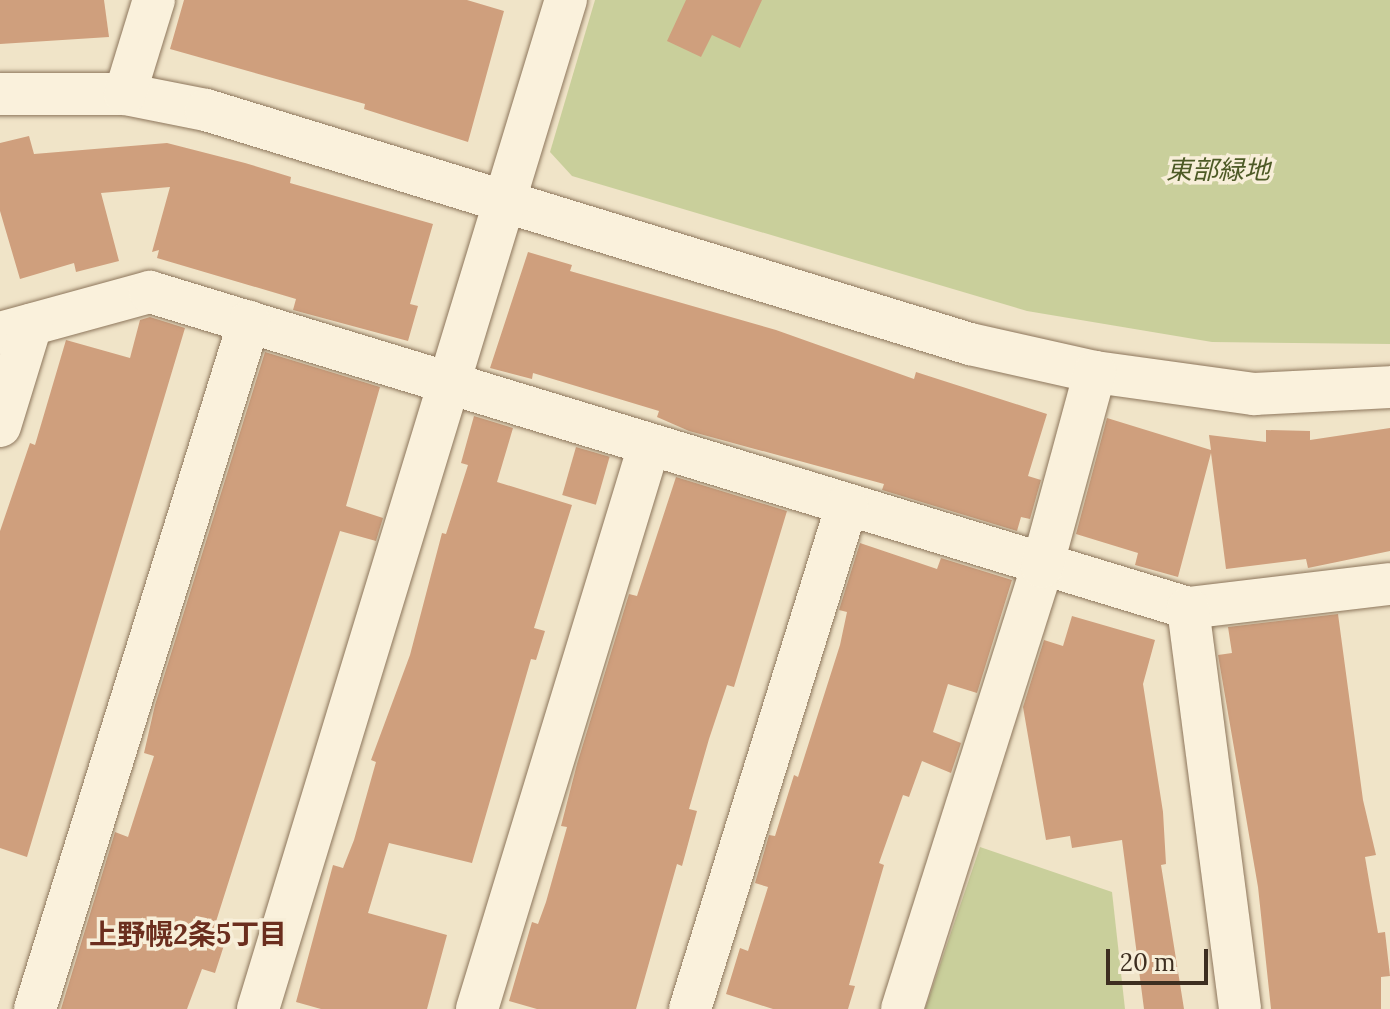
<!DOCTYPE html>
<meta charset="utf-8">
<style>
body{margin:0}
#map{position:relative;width:1390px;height:1009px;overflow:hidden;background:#f0e4c8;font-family:Lora,"Noto Sans JP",serif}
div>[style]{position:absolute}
.green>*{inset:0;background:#c9cf9b}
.building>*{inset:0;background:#cf9f7d;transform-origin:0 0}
.roads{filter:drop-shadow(0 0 2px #8d765c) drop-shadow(0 0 2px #8d765c)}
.minor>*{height:42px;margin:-21px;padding:0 21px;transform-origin:21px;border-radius:21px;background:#faf1dc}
span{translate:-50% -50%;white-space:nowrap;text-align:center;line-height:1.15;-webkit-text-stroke:7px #f7eed8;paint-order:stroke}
.park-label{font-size:26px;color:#4d5a26;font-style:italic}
.neighbourhood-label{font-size:28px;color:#6b2e1e;font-weight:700}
.scale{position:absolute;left:1106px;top:949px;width:102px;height:36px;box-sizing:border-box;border:4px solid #3d2e20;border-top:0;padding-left:10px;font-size:24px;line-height:28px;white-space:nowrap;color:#3d2e20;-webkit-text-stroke:6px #f7eed8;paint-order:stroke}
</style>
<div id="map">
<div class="green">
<i style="clip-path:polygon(595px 0,1390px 0,1390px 344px,1212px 342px,1027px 311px,572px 176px,550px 152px)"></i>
<i style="clip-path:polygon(980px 847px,1112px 892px,1125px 1009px,925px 1009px)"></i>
</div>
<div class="building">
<i style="clip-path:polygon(0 0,104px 0,109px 37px,0 44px)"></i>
<i style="clip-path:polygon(184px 0,467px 0,504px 11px,468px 142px,364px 109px,365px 104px,170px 49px)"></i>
<i style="clip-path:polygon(686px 0,762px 0,740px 48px,712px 35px,701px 57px,667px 41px)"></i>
<i style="clip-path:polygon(29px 136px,34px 154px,167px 143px,245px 163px,291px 177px,290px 183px,433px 224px,410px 304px,418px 306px,408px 341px,293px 310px,296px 299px,157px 258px,159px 250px,152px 252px,170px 187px,101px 193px,119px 261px,76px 272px,74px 263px,20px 279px,0 211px,0 143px)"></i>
<i style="clip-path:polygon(528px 252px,572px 265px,570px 271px,776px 330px,914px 379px,916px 372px,1047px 414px,1028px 476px,1041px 480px,1030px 519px,1021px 517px,1017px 531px,882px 490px,884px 484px,689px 431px,657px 417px,659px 411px,533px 373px,532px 379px,490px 368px)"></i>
<i style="clip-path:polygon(150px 317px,185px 328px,27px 857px,0 848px,0 531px,30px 443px,35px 445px,66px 340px,130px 358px,140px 320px)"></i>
<i style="clip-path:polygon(265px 352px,380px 387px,346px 506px,383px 518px,376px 541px,340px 531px,213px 931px,227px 936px,215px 973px,202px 969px,187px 1009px,61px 1009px,115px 832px,128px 837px,154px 756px,144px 753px,155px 705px)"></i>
<i style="clip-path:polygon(474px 416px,513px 428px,497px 482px,572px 505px,534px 628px,545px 631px,536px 660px,531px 659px,472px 863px,389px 843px,368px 913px,447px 935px,427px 1009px,321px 1009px,296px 1002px,333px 865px,343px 868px,354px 840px,376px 762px,371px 760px,410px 655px,442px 533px,446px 534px,468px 465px,461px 463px)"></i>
<i style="clip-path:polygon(1107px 418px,1211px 450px,1209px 435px,1266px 442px,1266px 430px,1310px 431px,1310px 440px,1390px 428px,1390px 551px,1308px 568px,1306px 559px,1226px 569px,1211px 453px,1178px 577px,1135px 565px,1138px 553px,1076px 534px)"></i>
<i style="left:576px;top:447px;width:35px;height:50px;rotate:16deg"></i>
<i style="clip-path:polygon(676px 477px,787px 511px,734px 687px,727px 685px,709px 739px,689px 809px,697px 811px,682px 866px,677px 864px,636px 1009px,537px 1009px,509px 1001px,532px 922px,538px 924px,546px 902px,567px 827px,561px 826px,577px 764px,629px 594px,637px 596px)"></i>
<i style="clip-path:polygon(860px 543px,937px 569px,941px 558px,1012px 580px,977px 693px,948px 684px,933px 732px,961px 743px,951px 773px,922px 761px,909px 797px,903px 795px,879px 863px,884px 865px,849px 985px,855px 986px,848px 1009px,773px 1009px,726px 994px,740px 948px,748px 951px,768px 887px,755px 883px,765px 849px,769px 835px,775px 836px,794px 775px,798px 777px,840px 645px,847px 612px,839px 610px)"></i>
<i style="clip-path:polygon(1338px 614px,1363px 800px,1376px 855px,1365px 857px,1378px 933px,1385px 932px,1390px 976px,1381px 977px,1381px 1009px,1271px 1009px,1258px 887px,1218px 655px,1232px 653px,1228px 627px)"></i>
<i style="clip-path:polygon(1072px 616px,1155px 640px,1143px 684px,1163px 812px,1166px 864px,1161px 865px,1184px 1009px,1144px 1009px,1122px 840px,1072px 848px,1070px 836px,1046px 840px,1023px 707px,1044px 640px,1063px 646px)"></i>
</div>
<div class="roads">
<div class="minor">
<i style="left:0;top:94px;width:125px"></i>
<i style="left:125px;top:94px;width:83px;rotate:11.2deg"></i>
<i style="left:206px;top:110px;width:799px;rotate:17.03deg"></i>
<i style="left:970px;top:344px;width:128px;rotate:12.6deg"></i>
<i style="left:1095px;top:372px;width:161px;rotate:7.9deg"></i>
<i style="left:1254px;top:394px;width:136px;rotate:-2.9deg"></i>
<i style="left:125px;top:94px;width:98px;rotate:-72.9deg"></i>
<i style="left:0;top:333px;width:156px;rotate:-15.3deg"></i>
<i style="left:150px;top:292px;width:1085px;rotate:16.93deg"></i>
<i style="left:1188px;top:608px;width:203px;rotate:-6.8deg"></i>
<i style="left:0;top:426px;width:106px;rotate:-72.9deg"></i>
<i style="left:1188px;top:608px;width:404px;rotate:82.6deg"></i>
<i style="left:35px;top:1009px;width:720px;rotate:-72.7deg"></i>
<i style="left:258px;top:1009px;width:1055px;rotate:-73.03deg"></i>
<i style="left:477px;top:1009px;width:589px;rotate:-73.01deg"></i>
<i style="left:690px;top:1009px;width:528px;rotate:-72.7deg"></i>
<i style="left:902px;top:1009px;width:464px;rotate:-72.4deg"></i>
<i style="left:1042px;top:567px;width:202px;rotate:-74.8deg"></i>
</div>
</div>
<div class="park-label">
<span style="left:1218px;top:170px">東部緑地</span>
</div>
<div class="neighbourhood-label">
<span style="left:188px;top:934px">上野幌2条5丁目</span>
</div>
<div class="scale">20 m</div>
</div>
